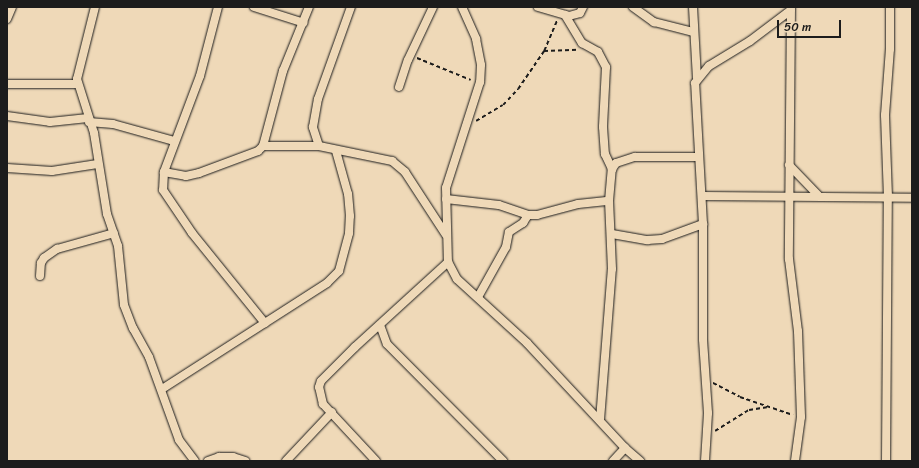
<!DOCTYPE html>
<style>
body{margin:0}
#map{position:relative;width:919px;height:468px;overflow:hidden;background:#efd9b8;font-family:Sriracha,sans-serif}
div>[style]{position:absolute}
.path>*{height:1.5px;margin-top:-0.75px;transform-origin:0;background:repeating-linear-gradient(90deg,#1c1c1c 0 4px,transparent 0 7px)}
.roads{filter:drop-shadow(0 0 1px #1c1c1c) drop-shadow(0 0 1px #1c1c1c)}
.minor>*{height:8px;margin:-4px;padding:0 4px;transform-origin:4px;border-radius:4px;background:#efd9b8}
span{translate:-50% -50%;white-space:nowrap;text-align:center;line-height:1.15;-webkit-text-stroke:3.5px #efd9b8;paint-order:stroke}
.frame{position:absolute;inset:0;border:8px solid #1c1c1c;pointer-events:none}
.scale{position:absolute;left:777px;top:20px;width:64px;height:18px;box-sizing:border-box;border:2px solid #1c1c1c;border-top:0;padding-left:5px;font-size:12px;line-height:14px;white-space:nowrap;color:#1c1c1c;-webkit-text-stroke:3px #efd9b8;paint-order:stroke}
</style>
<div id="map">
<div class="path">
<i style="left:544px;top:51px;width:34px;rotate:-2deg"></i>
<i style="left:417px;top:58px;width:58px;rotate:22.2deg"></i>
<i style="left:476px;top:121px;width:31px;rotate:-31deg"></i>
<i style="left:503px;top:105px;width:22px;rotate:-47deg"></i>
<i style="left:518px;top:89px;width:46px;rotate:-55.6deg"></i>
<i style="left:544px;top:51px;width:33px;rotate:-67deg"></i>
<i style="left:713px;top:383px;width:30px;rotate:27deg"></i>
<i style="left:740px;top:397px;width:56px;rotate:18.8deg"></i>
<i style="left:715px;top:431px;width:40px;rotate:-32deg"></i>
<i style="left:749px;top:410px;width:18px;rotate:-9deg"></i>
</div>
<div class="roads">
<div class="minor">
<i style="left:95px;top:7px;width:74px;rotate:104deg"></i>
<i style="left:77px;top:79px;width:57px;rotate:72.5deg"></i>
<i style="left:94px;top:133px;width:82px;rotate:80.9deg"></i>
<i style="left:107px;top:214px;width:34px;rotate:71deg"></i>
<i style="left:118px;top:246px;width:59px;rotate:84.2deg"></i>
<i style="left:124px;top:305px;width:25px;rotate:69deg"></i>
<i style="left:133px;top:328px;width:33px;rotate:61deg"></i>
<i style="left:149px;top:357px;width:88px;rotate:70.1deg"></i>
<i style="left:179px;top:440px;width:26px;rotate:53deg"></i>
<i style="left:218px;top:7px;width:71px;rotate:104.6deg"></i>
<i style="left:200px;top:76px;width:103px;rotate:110.6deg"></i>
<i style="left:164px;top:172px;width:18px;rotate:93deg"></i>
<i style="left:163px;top:190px;width:52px;rotate:56deg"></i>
<i style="left:192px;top:233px;width:116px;rotate:51deg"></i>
<i style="left:254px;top:7px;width:52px;rotate:17.7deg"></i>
<i style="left:462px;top:7px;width:35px;rotate:66deg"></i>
<i style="left:476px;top:39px;width:26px;rotate:79deg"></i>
<i style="left:481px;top:65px;width:17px;rotate:93deg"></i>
<i style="left:480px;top:82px;width:111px;rotate:107.8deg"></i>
<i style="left:446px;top:188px;width:74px;rotate:88.5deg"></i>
<i style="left:448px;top:262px;width:19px;rotate:62deg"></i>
<i style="left:457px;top:279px;width:95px;rotate:42.4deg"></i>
<i style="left:527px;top:343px;width:144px;rotate:47deg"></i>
<i style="left:625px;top:448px;width:20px;rotate:41deg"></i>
<i style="left:538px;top:7px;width:32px;rotate:16deg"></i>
<i style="left:569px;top:16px;width:11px;rotate:-15deg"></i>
<i style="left:580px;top:13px;width:7px;rotate:-63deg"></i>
<i style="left:633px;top:7px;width:26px;rotate:36deg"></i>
<i style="left:654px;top:22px;width:40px;rotate:14.4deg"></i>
<i style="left:693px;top:7px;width:71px;rotate:86.8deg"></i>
<i style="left:791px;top:7px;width:252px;rotate:90.5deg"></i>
<i style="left:789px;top:259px;width:73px;rotate:82.9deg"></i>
<i style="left:798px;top:331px;width:86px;rotate:88deg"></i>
<i style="left:801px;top:417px;width:44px;rotate:97.8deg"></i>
<i style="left:565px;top:15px;width:33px;rotate:59deg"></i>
<i style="left:582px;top:43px;width:18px;rotate:29deg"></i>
<i style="left:598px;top:52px;width:17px;rotate:62deg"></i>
<i style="left:606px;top:67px;width:60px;rotate:92.9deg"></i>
<i style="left:603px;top:127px;width:27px;rotate:86deg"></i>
<i style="left:605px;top:154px;width:17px;rotate:65deg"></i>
<i style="left:7px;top:19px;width:13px;rotate:-67deg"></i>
<i style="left:7px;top:84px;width:71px"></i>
<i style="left:399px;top:87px;width:28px;rotate:-72deg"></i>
<i style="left:408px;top:60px;width:59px;rotate:-64.7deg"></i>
<i style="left:7px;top:116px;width:43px;rotate:7.9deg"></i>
<i style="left:50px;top:122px;width:38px;rotate:-6deg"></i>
<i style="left:89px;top:122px;width:24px;rotate:5deg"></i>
<i style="left:113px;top:124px;width:63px;rotate:15.6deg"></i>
<i style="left:263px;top:146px;width:56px"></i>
<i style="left:319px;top:146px;width:75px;rotate:11.6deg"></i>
<i style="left:392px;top:161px;width:17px;rotate:40deg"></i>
<i style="left:405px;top:172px;width:75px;rotate:56.9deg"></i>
<i style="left:319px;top:146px;width:20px;rotate:-108deg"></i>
<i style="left:313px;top:127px;width:28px;rotate:-80deg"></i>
<i style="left:318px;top:99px;width:98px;rotate:-70.3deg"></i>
<i style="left:789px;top:165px;width:42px;rotate:46deg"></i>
<i style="left:7px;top:168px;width:45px;rotate:3.8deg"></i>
<i style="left:52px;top:171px;width:46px;rotate:-8.8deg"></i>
<i style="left:164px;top:172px;width:22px;rotate:10deg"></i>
<i style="left:186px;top:176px;width:13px;rotate:-13deg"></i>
<i style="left:199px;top:173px;width:63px;rotate:-20.4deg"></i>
<i style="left:258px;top:151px;width:7px;rotate:-45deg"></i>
<i style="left:263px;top:146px;width:78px;rotate:-75.1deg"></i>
<i style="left:283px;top:71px;width:69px;rotate:-67.9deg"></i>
<i style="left:702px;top:196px;width:210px;rotate:0.5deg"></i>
<i style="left:446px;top:199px;width:53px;rotate:6.5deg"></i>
<i style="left:499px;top:205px;width:31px;rotate:19deg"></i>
<i style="left:528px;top:215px;width:9px"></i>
<i style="left:537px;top:215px;width:42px;rotate:-15deg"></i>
<i style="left:578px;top:204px;width:31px;rotate:-6deg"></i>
<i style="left:612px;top:234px;width:36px;rotate:10deg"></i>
<i style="left:647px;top:240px;width:15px;rotate:-4deg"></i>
<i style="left:662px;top:239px;width:44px;rotate:-20.1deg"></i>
<i style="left:40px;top:276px;width:13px;rotate:-86deg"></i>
<i style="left:41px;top:263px;width:6px;rotate:-59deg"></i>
<i style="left:44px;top:258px;width:16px;rotate:-35deg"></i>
<i style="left:57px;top:249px;width:59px;rotate:-15.7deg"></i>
<i style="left:478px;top:297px;width:57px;rotate:-60.8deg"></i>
<i style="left:506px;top:247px;width:15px;rotate:-79deg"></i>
<i style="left:509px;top:232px;width:17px;rotate:-33deg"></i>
<i style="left:523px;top:223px;width:9px;rotate:-58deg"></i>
<i style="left:380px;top:325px;width:20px;rotate:70deg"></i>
<i style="left:387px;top:344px;width:165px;rotate:45.2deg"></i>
<i style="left:162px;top:389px;width:196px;rotate:-32.7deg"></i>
<i style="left:327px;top:283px;width:17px;rotate:-45deg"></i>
<i style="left:339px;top:271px;width:39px;rotate:-75deg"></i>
<i style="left:349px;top:233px;width:17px;rotate:-87deg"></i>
<i style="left:350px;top:216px;width:22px;rotate:-95deg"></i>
<i style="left:348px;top:194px;width:45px;rotate:-105.6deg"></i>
<i style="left:600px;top:420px;width:151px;rotate:-85.5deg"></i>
<i style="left:612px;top:269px;width:68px;rotate:-92.5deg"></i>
<i style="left:609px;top:201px;width:32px;rotate:-85deg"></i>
<i style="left:612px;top:169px;width:7px;rotate:-56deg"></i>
<i style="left:616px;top:163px;width:20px;rotate:-18deg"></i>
<i style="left:635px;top:157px;width:63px"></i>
<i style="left:208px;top:461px;width:12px;rotate:-20deg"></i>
<i style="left:219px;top:457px;width:14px"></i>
<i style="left:233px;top:457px;width:13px;rotate:18deg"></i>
<i style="left:286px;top:461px;width:67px;rotate:-46.8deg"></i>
<i style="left:376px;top:461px;width:78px;rotate:-132.9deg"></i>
<i style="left:323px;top:404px;width:17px;rotate:-103deg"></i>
<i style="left:319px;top:387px;width:6px;rotate:-72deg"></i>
<i style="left:321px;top:381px;width:48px;rotate:-45deg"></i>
<i style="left:355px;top:347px;width:126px;rotate:-42.4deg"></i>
<i style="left:613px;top:461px;width:18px;rotate:-47deg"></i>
<i style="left:705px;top:461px;width:48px;rotate:-86.4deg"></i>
<i style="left:708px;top:413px;width:74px;rotate:-93.9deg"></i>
<i style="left:703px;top:339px;width:115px;rotate:-90deg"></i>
<i style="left:703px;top:224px;width:141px;rotate:-93.2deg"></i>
<i style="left:695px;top:83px;width:22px;rotate:-51deg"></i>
<i style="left:709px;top:66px;width:48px;rotate:-31.4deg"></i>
<i style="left:750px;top:41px;width:51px;rotate:-37.1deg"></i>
<i style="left:886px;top:461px;width:264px;rotate:-89.6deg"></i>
<i style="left:888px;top:197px;width:82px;rotate:-92.1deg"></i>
<i style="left:885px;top:115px;width:66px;rotate:-85.7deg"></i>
<i style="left:890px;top:49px;width:42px;rotate:-90deg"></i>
</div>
</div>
<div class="frame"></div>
<div class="scale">50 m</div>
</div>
